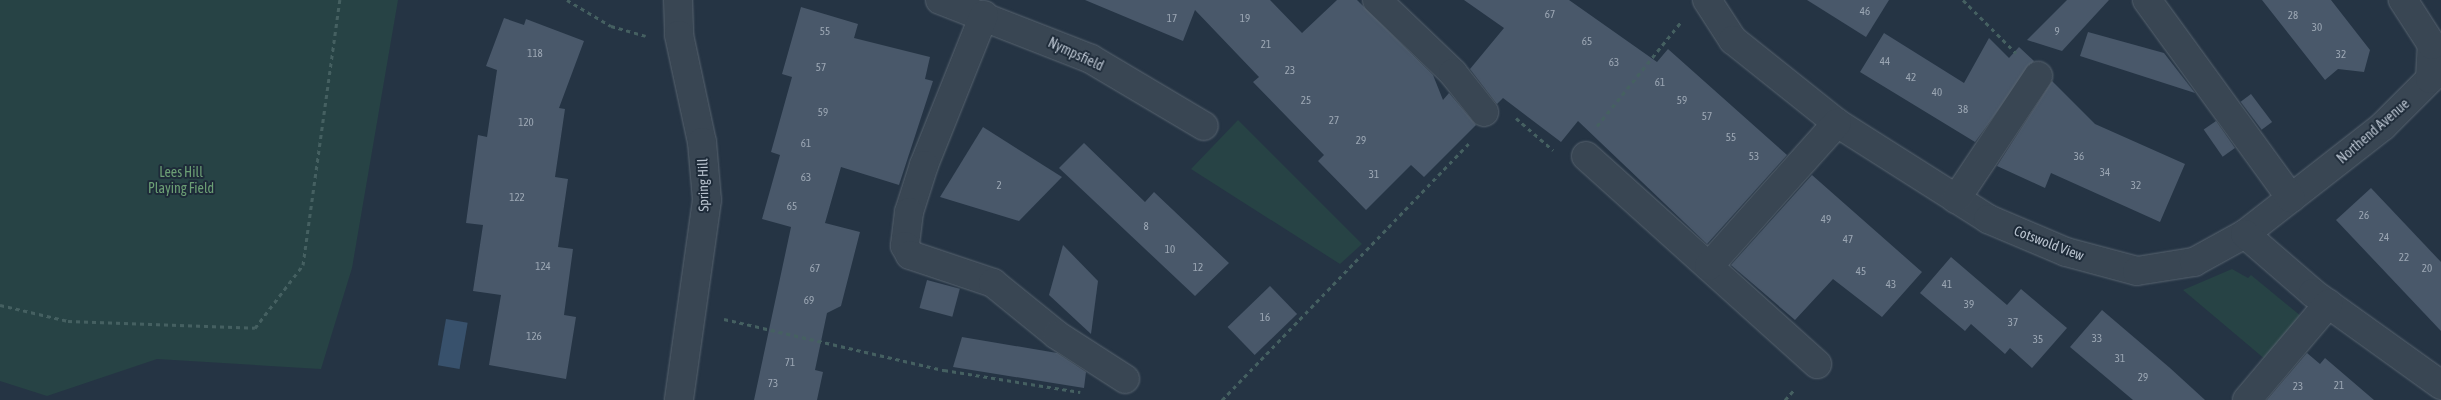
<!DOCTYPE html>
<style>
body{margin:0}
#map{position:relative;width:2441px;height:400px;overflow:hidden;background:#253444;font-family:"Asap Condensed",sans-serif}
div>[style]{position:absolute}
.green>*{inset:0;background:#274345}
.water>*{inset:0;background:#38516c;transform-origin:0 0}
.building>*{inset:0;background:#49586a;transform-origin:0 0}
.path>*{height:3px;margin-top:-1.5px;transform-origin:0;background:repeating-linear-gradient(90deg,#456061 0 4px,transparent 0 8px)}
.roads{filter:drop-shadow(0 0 1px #586470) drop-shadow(0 0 1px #586470)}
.minor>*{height:28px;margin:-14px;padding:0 14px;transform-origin:14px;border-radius:14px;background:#394653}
span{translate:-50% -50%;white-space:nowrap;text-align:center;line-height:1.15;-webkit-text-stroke:4px #1e2b39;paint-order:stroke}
.number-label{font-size:11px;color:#9ca7b4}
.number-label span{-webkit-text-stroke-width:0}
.street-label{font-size:14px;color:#b7c1cd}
.park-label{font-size:14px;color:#6c9f75}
</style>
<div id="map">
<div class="green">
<i style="clip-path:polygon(0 0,398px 0,352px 268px,321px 369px,157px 359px,47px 396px,0 381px)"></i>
<i style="clip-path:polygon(1238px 120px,1362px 244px,1340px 264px,1191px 169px)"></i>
<i style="clip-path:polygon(2232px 269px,2248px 278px,2251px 275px,2302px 317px,2266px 360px,2183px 290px)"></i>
</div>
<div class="water">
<i style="left:446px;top:319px;width:22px;height:47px;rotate:10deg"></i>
</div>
<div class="building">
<i style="clip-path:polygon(1085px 0,1270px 0,1302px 33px,1337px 0,1357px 0,1433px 75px,1443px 100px,1449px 93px,1476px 125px,1424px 177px,1411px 165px,1366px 210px,1318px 161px,1324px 155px,1253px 82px,1259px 77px,1195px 10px,1183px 41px)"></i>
<i style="clip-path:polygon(1464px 0,1569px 0,1657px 62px,1668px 49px,1787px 155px,1707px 244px,1578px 121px,1561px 142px,1503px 98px,1497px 104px,1470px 69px,1504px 28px)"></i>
<i style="clip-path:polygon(1807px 0,1889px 0,1866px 37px)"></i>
<i style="clip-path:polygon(2067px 0,2109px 0,2062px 51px,2027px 40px)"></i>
<i style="clip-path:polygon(2262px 0,2331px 0,2370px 50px,2364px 72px,2338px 69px,2325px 80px)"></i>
<i style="clip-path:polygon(801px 7px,858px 24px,854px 38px,930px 57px,925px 79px,933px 81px,899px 185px,841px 167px,825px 223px,860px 232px,841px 306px,827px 313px,815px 370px,823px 372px,817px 400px,754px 400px,791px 227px,762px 219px,780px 155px,771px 152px,792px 77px,782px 74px)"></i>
<i style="clip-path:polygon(504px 18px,524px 25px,526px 19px,584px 41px,559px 108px,565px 109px,555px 177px,568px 179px,558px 247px,573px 249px,564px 315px,576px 317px,566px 379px,489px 365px,501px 295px,473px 291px,483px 225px,466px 223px,478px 135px,487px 137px,497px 70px,486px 66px)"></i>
<i style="clip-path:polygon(2088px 32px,2164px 53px,2195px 93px,2080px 56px)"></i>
<i style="clip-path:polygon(1884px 33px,1964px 83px,1989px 38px,2009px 58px,2019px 47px,2034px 61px,1975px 142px,1860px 72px)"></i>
<i style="clip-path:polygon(2052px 81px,2095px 124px,2185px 164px,2160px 222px,2051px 173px,2045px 188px,1997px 166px)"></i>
<i style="left:2251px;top:94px;width:35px;height:13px;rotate:53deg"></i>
<i style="left:2216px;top:121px;width:33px;height:15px;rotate:55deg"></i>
<i style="clip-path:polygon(983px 127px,1062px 177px,1019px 221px,940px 197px)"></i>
<i style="clip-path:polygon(1084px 143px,1145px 202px,1154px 192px,1229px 263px,1195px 296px,1059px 168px)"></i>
<i style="clip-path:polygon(1812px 175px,1922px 272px,1882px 317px,1833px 279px,1795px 320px,1731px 265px)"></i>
<i style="clip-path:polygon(2371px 188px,2441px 262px,2441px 331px,2336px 220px)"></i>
<i style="clip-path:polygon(1063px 245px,1098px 281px,1091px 334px,1049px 295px)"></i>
<i style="clip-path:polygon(1951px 257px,2007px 305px,2021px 289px,2067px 328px,2032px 368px,2010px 348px,2005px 354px,1971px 324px,1965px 331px,1920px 293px)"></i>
<i style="left:927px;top:280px;width:34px;height:29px;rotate:15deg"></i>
<i style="left:1270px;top:286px;width:39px;height:59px;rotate:46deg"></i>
<i style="clip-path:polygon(2102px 310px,2170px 368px,2205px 400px,2133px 400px,2070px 347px)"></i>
<i style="clip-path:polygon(962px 337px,1057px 353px,1086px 372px,1084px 388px,953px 367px)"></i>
<i style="clip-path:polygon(2307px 353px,2320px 364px,2325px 358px,2374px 400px,2267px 400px)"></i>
</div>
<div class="path">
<i style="left:567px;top:0;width:51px;rotate:30.6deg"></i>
<i style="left:611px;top:26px;width:36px;rotate:16deg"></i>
<i style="left:1963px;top:0;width:75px;rotate:45deg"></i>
<i style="left:1516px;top:118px;width:49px;rotate:40.9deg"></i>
<i style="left:1597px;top:126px;width:134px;rotate:-51.1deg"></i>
<i style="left:0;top:305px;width:70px;rotate:13.2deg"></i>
<i style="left:68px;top:321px;width:187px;rotate:2.1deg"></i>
<i style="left:255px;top:328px;width:79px;rotate:-52.7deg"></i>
<i style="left:303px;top:265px;width:268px;rotate:-82.1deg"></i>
<i style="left:724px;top:319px;width:226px;rotate:13.1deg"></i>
<i style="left:944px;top:370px;width:138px;rotate:9.2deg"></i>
<i style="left:1222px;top:400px;width:359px;rotate:-46.1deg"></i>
<i style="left:1785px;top:400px;width:15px;rotate:-48deg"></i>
</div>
<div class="roads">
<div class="minor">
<i style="left:678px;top:0;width:35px;rotate:88deg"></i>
<i style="left:679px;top:35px;width:109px;rotate:77.9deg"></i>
<i style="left:702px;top:142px;width:58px;rotate:85.1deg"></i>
<i style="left:707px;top:200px;width:202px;rotate:98deg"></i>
<i style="left:940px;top:0;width:162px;rotate:21.3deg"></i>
<i style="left:1091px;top:59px;width:131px;rotate:30.7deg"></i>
<i style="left:1377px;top:0;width:105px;rotate:43.8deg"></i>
<i style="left:1453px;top:73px;width:50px;rotate:51.5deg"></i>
<i style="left:1707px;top:0;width:48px;rotate:57deg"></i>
<i style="left:1733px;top:40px;width:133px;rotate:38.6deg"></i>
<i style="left:1837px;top:123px;width:179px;rotate:32.4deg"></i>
<i style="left:1988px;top:219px;width:85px;rotate:22.9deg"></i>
<i style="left:2066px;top:252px;width:73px;rotate:15deg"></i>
<i style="left:2137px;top:271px;width:58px;rotate:-9deg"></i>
<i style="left:2194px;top:262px;width:58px;rotate:-28.8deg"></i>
<i style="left:2245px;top:234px;width:175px;rotate:-38deg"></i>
<i style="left:2383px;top:126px;width:66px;rotate:-45deg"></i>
<i style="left:2430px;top:79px;width:34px;rotate:-87deg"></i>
<i style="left:2432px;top:45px;width:54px;rotate:-122.8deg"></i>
<i style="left:2147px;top:0;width:245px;rotate:54deg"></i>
<i style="left:984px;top:15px;width:162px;rotate:111.8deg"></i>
<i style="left:924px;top:165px;width:49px;rotate:107.7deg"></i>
<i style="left:909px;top:212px;width:34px;rotate:97deg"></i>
<i style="left:905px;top:246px;width:10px;rotate:61deg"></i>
<i style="left:910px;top:255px;width:88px;rotate:18.6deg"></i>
<i style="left:993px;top:283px;width:82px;rotate:39.1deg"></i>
<i style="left:1057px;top:335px;width:81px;rotate:32.9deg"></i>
<i style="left:1586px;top:156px;width:311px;rotate:42deg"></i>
<i style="left:1956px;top:199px;width:148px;rotate:-56.3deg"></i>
<i style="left:2245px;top:234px;width:90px;rotate:40.9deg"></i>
<i style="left:2313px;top:293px;width:158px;rotate:35.7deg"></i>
<i style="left:1709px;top:266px;width:192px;rotate:-48.2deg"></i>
<i style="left:2247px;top:400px;width:126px;rotate:-49.8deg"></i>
</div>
</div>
<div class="number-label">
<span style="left:1865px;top:11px">46</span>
<span style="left:1550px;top:14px">67</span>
<span style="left:2293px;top:15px">28</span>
<span style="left:1172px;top:18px">17</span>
<span style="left:1245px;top:18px">19</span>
<span style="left:2317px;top:27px">30</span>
<span style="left:825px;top:31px">55</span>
<span style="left:2057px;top:31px">9</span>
<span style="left:1587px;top:41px">65</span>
<span style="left:1266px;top:44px">21</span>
<span style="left:535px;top:53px">118</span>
<span style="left:2341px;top:54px">32</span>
<span style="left:1885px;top:61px">44</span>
<span style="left:1614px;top:62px">63</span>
<span style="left:821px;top:67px">57</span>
<span style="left:1290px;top:70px">23</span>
<span style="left:1911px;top:77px">42</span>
<span style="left:1660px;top:82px">61</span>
<span style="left:1937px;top:92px">40</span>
<span style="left:1306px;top:100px">25</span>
<span style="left:1682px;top:100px">59</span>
<span style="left:1963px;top:109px">38</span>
<span style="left:823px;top:112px">59</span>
<span style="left:1707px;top:116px">57</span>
<span style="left:1334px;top:120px">27</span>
<span style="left:526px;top:122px">120</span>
<span style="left:1731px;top:137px">55</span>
<span style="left:1361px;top:140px">29</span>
<span style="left:806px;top:143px">61</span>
<span style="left:1754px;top:156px">53</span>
<span style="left:2079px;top:156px">36</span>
<span style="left:2105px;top:172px">34</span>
<span style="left:1374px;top:174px">31</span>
<span style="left:806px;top:177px">63</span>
<span style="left:999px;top:185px">2</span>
<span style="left:2136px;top:185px">32</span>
<span style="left:517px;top:197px">122</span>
<span style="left:792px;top:206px">65</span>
<span style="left:2364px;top:215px">26</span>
<span style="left:1826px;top:219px">49</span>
<span style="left:1146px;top:226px">8</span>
<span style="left:2384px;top:237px">24</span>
<span style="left:1848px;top:239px">47</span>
<span style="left:1170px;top:249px">10</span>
<span style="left:2404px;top:257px">22</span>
<span style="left:543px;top:266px">124</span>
<span style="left:1198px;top:267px">12</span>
<span style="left:815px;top:268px">67</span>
<span style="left:2427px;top:268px">20</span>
<span style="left:1861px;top:271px">45</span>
<span style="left:1891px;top:284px">43</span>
<span style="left:1947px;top:284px">41</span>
<span style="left:809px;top:300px">69</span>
<span style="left:1969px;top:304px">39</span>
<span style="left:1265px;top:317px">16</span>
<span style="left:2013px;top:322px">37</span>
<span style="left:534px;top:336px">126</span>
<span style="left:2097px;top:338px">33</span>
<span style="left:2038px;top:339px">35</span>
<span style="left:2120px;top:358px">31</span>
<span style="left:790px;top:362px">71</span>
<span style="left:2143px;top:377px">29</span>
<span style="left:773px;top:383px">73</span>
<span style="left:2339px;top:385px">21</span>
<span style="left:2298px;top:386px">23</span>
</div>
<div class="street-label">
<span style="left:1076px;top:54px;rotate:25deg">Nympsfield</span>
<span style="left:2373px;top:131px;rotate:-41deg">Northend Avenue</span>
<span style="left:703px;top:185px;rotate:-91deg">Spring Hill</span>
<span style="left:2049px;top:243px;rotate:21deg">Cotswold View</span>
</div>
<div class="park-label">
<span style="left:181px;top:180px">Lees Hill<br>Playing Field</span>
</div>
</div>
